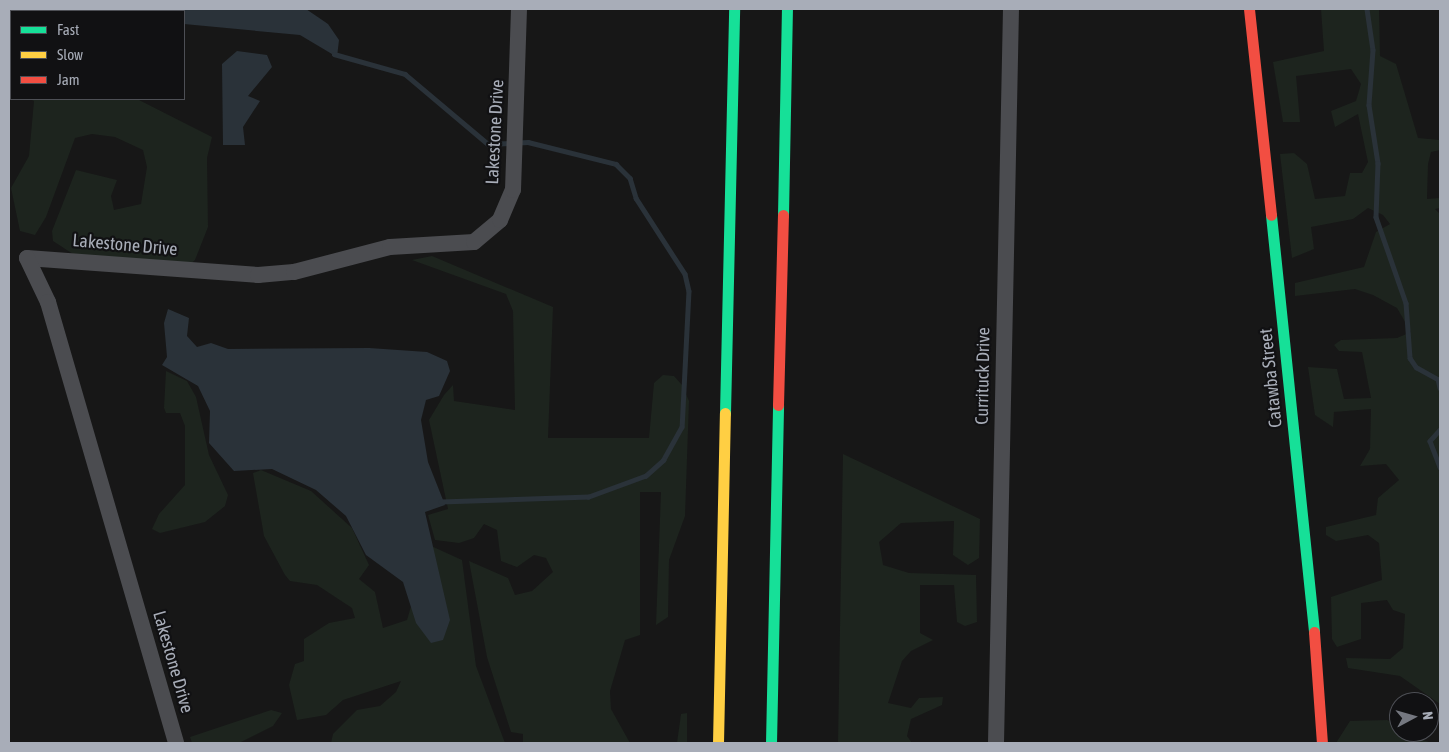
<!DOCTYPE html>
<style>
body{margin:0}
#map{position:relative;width:1449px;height:752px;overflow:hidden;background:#171717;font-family:"Asap Condensed",sans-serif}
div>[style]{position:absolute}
.green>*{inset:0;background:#1d241e}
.water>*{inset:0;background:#2a3239}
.stream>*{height:4.5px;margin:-2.25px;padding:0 2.25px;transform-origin:2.25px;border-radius:2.25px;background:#2a3239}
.street>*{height:16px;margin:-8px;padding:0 8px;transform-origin:8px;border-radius:8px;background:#4b4c50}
.fast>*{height:11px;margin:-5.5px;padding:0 5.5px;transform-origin:5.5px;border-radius:5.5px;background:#16e098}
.slow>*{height:11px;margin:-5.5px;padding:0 5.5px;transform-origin:5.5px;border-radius:5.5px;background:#ffcf43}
.jam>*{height:11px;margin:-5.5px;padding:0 5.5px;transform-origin:5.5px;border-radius:5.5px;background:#f24e42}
span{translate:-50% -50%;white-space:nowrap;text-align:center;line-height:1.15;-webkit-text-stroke:4.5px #111113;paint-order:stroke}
.street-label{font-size:18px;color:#a8adb8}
.frame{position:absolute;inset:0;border:10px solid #a8adb8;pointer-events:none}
.legend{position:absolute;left:10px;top:10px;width:175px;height:90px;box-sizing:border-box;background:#111113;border:1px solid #4d4f55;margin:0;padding:6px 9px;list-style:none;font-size:15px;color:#a8adb8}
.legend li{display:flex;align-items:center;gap:10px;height:25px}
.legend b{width:25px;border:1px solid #4d4f55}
.north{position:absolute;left:1389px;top:692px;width:50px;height:50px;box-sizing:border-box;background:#111113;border:1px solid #4d4f55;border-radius:50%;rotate:84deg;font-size:14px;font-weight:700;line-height:20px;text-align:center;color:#a8adb8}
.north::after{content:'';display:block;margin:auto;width:18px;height:22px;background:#757880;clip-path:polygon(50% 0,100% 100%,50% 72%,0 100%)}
</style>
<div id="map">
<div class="green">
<i style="clip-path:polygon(1321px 9px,1379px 9px,1380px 56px,1396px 64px,1418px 138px,1440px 140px,1440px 150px,1431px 152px,1428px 164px,1427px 199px,1440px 198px,1440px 208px,1435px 209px,1440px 214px,1440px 704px,1400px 676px,1348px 668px,1346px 658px,1390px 659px,1403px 648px,1405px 614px,1393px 610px,1387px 600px,1361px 603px,1361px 639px,1337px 647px,1332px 639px,1331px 597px,1382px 580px,1379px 543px,1368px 535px,1336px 541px,1326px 535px,1326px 527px,1376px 515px,1378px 498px,1399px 480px,1386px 464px,1360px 466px,1370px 449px,1371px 409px,1334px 412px,1333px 427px,1315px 415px,1308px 367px,1337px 369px,1344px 399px,1371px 398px,1362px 352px,1339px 351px,1334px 345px,1341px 340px,1397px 338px,1411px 332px,1397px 308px,1373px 295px,1355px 289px,1295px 296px,1295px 283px,1364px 267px,1376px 232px,1390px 224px,1383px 215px,1368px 208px,1353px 219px,1311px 227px,1314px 249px,1292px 258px,1280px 154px,1294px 153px,1307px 164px,1315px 199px,1345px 196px,1350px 173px,1362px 173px,1368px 162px,1358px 114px,1335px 127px,1331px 111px,1356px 101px,1361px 84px,1351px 69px,1296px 76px,1300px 122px,1283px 122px,1273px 62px,1324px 51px)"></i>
<i style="clip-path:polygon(30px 99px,137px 99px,212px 137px,207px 158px,208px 227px,195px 260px,189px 265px,73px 254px,53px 241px,52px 231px,76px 170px,117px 180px,111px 196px,114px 210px,141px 204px,147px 167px,143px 150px,115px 137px,92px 134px,75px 138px,46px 217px,35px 235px,20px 231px,11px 188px,29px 156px,34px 101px)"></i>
<i style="clip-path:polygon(432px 256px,553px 307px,548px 438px,649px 438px,654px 383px,663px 375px,674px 376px,682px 385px,689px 401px,685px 516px,669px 560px,668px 617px,656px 625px,661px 492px,640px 492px,640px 635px,625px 640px,610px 691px,611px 709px,630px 743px,523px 743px,523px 734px,511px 732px,487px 657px,469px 561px,508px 578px,515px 595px,532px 591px,553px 572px,546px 558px,534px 555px,517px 567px,501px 561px,497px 530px,484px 524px,474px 538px,459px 543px,435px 540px,428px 515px,448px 509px,429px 420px,444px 395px,453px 385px,454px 401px,515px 410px,513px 311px,506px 294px,412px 260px)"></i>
<i style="clip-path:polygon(166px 371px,187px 381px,196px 397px,209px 455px,228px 495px,225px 506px,205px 522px,160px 533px,152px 529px,159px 514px,185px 485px,185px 426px,180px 413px,166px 413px,164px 408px)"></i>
<i style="clip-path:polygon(843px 454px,980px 519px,979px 558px,968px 565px,953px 555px,954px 521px,901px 523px,879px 542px,883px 565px,909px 573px,976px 575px,977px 622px,965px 626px,957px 622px,954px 585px,920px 585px,920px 633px,933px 640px,911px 651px,902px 661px,888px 703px,911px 708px,919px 698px,943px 697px,942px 705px,911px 719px,907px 736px,912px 743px,838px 743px)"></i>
<i style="clip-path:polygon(261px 470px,311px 491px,352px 528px,369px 565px,359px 579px,375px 592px,383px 628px,407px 620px,429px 545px,462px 560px,476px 666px,505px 743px,331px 743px,333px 734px,357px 710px,380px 706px,396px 692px,401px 681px,343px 700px,326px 715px,297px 720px,289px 685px,295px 664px,304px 661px,304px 639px,329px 623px,355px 618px,352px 608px,317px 585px,290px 581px,285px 575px,264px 536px,253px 473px)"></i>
<i style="clip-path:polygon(271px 710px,282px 713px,273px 726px,239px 743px,192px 743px,190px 737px)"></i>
<i style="clip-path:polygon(687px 713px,687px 743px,677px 743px,681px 714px)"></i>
<i style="clip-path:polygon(1387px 720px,1399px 726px,1399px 732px,1432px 743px,1336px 743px,1350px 721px)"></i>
</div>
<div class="water">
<i style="clip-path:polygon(18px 9px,306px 9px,328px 24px,339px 40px,337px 57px,300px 35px,184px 24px,184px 11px)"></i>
<i style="clip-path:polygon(237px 51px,267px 55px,272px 67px,248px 96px,260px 101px,243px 127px,245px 145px,223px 145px,222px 64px)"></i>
<i style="clip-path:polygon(168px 309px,189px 318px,187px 336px,197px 347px,211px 343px,228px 349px,369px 348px,427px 352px,447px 361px,450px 371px,439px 396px,426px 400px,421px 420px,428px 462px,445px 505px,425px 512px,450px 620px,443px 640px,431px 643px,416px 623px,403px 582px,366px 555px,346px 516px,316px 490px,272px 469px,234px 471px,209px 443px,210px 411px,198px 386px,162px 365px,167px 357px,164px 323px)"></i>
</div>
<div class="stream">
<i style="left:1367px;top:9px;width:41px;rotate:81.7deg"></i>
<i style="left:1373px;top:50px;width:55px;rotate:94.2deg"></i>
<i style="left:1369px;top:105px;width:59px;rotate:81.2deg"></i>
<i style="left:1378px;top:163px;width:54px;rotate:92.1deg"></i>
<i style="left:1376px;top:217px;width:91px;rotate:70.8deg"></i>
<i style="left:1406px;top:303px;width:55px;rotate:85.8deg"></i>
<i style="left:1410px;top:358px;width:11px;rotate:56deg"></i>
<i style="left:1416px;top:367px;width:25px;rotate:29deg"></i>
<i style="left:1438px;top:379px;width:9px;rotate:77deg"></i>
<i style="left:334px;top:54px;width:74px;rotate:15.7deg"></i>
<i style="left:405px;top:74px;width:109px;rotate:40.1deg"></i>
<i style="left:488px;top:144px;width:40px;rotate:-2.9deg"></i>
<i style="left:528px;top:142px;width:91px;rotate:14deg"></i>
<i style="left:616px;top:164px;width:20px;rotate:45deg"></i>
<i style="left:630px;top:178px;width:21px;rotate:73deg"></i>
<i style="left:636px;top:198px;width:90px;rotate:57.2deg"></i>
<i style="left:685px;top:274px;width:17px;rotate:77deg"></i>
<i style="left:689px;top:291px;width:136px;rotate:92.9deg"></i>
<i style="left:682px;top:427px;width:38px;rotate:119deg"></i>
<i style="left:664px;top:460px;width:24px;rotate:138deg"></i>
<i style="left:646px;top:476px;width:61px;rotate:159.8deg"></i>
<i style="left:589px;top:497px;width:148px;rotate:178.1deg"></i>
<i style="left:1440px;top:430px;width:15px;rotate:132deg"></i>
<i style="left:1430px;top:441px;width:28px;rotate:69deg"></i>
</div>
<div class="street">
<i style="left:27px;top:258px;width:232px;rotate:4.2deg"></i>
<i style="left:258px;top:275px;width:36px;rotate:-5deg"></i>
<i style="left:294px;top:272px;width:99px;rotate:-14.6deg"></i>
<i style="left:390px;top:247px;width:84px;rotate:-3.4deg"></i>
<i style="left:474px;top:242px;width:34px;rotate:-40deg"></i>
<i style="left:500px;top:220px;width:33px;rotate:-67deg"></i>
<i style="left:513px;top:190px;width:181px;rotate:-88.1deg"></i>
<i style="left:27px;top:258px;width:49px;rotate:64.5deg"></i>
<i style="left:48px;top:302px;width:459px;rotate:73.8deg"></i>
<i style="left:996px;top:743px;width:734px;rotate:-88.83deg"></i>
</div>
<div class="fast">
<i style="left:783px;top:215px;width:206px;rotate:-88.9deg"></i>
<i style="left:1271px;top:215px;width:419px;rotate:84.1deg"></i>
<i style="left:725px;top:413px;width:404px;rotate:-88.7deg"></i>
<i style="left:771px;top:743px;width:338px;rotate:-88.8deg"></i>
</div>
<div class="slow">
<i style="left:718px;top:743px;width:330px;rotate:-88.8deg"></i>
</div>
<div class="jam">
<i style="left:1249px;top:9px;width:207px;rotate:83.9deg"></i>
<i style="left:778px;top:405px;width:190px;rotate:-88.5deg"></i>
<i style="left:1314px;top:632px;width:111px;rotate:85.9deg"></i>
</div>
<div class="street-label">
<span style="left:495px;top:132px;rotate:-87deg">Lakestone Drive</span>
<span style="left:125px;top:245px;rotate:5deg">Lakestone Drive</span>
<span style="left:983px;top:376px;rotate:-89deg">Currituck Drive</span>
<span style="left:1271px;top:378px;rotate:-96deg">Catawba Street</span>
<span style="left:173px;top:662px;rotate:74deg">Lakestone Drive</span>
</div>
<div class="frame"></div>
<ul class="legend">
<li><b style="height:6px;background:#16e098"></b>Fast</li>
<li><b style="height:6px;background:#ffcf43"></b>Slow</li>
<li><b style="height:6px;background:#f24e42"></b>Jam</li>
</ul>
<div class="north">N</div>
</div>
